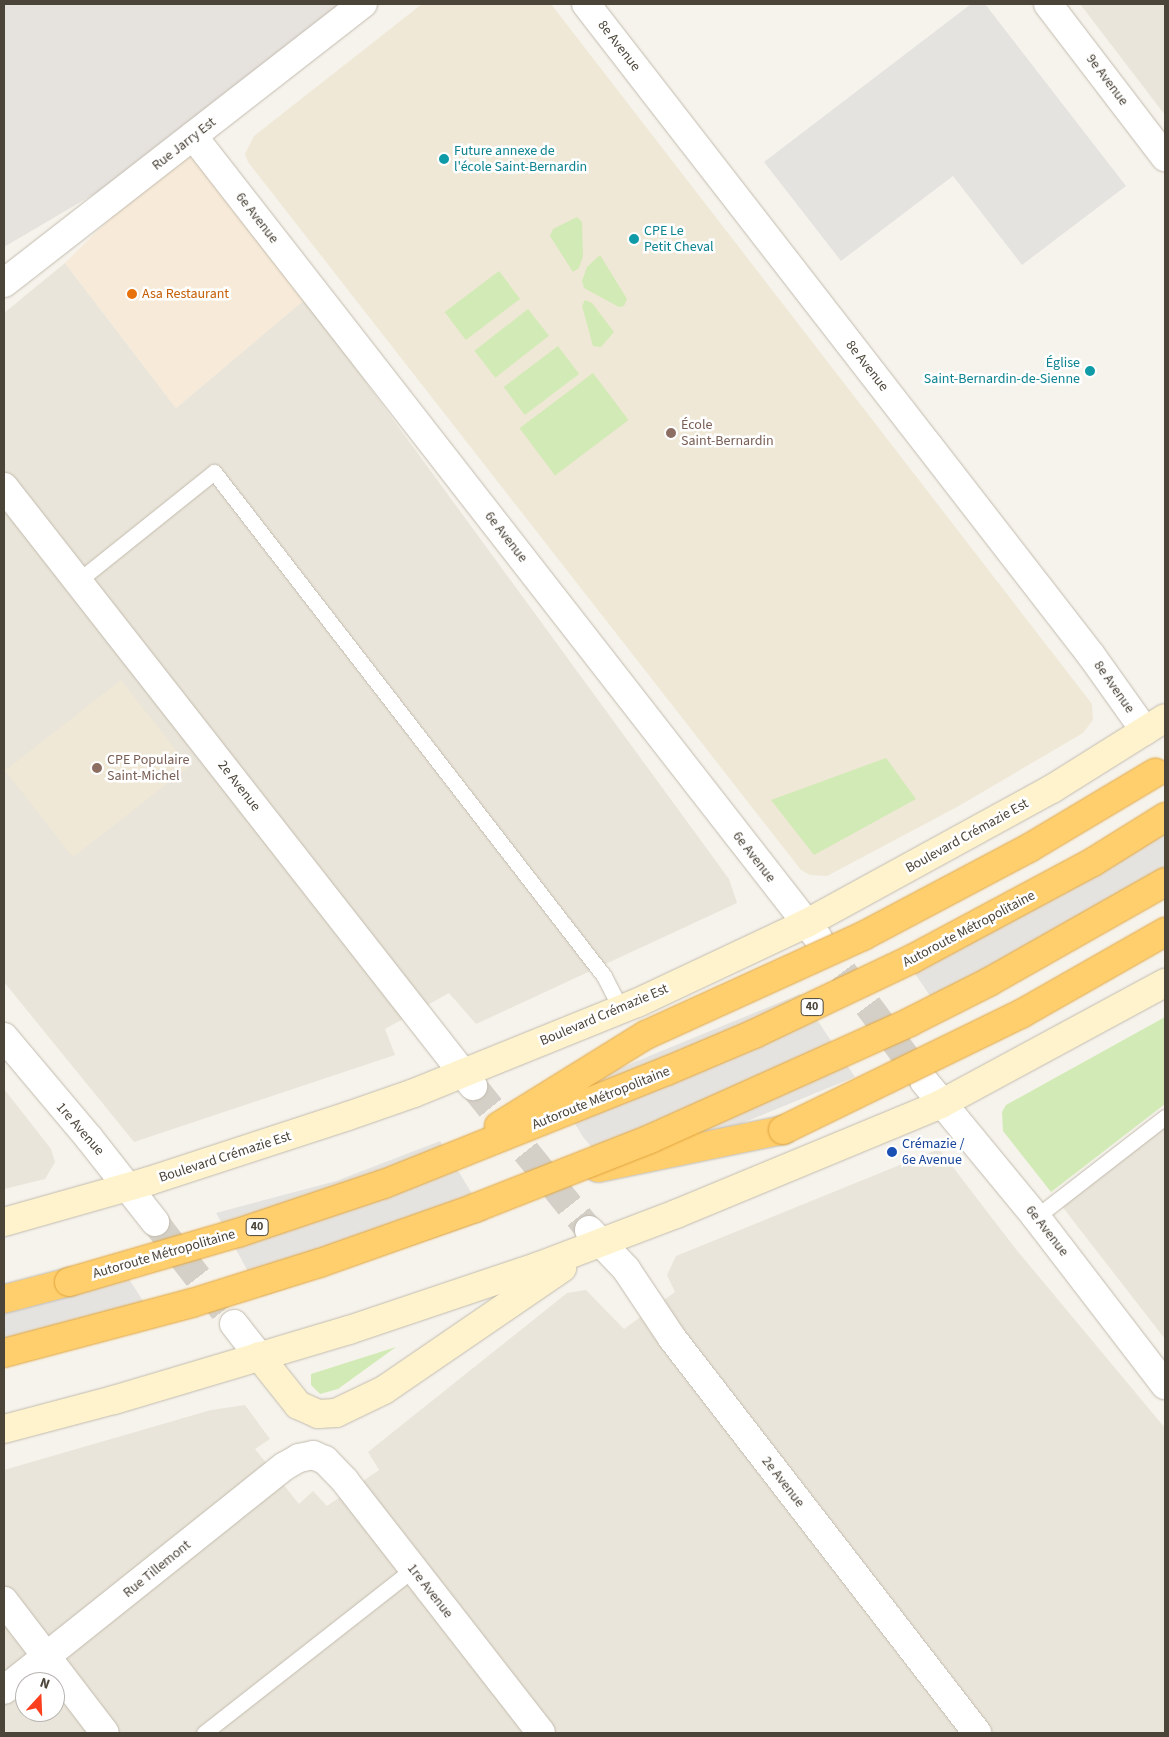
<!DOCTYPE html>
<meta charset="utf-8">
<style>
body{margin:0}
#map{position:relative;width:1169px;height:1737px;overflow:hidden;background:#f6f3ec;font-family:"Source Sans 3",sans-serif}
div>[style]{position:absolute}
.residential>*{inset:0;background:#eae5da}
.commercial>*{inset:0;background:#f7ead8}
.industrial>*{inset:0;background:#e6e2dd}
.education>*{inset:0;background:#efe8d6;transform-origin:0 0}
.green>*{inset:0;background:#d2eab5;transform-origin:0 0}
.parking>*{inset:0;background:#e5e3e0}
.minor-tunnel>*{height:28px;margin-top:-14px;transform-origin:0;background:repeating-linear-gradient(90deg,#d4d0c8 0 28px,transparent 0 42px)}
.roads{filter:drop-shadow(0 0 1px #c2bbae) drop-shadow(0 0 1px #c2bbae)}
.service>*{height:15px;margin:-7.5px;padding:0 7.5px;transform-origin:7.5px;border-radius:7.5px;background:#fff}
.minor>*{height:28px;margin:-14px;padding:0 14px;transform-origin:14px;border-radius:14px;background:#fff}
.tertiary>*{height:28px;margin:-14px;padding:0 14px;transform-origin:14px;border-radius:14px;background:#fff}
.secondary>*{height:28px;margin:-14px;padding:0 14px;transform-origin:14px;border-radius:14px;background:#fff3cd}
.motorway>*{height:28px;margin:-14px;padding:0 14px;transform-origin:14px;border-radius:14px;background:#ffcf6e}
.bridges{filter:drop-shadow(0 0 1px #e0a43c) drop-shadow(0 0 1px #e0a43c)}
.motorway-bridge>*{height:28px;margin:-14px;padding:0 14px;transform-origin:14px;border-radius:14px;background:#ffcf6e}
.dots>*{width:14px;height:14px;translate:-50% -50%;box-sizing:border-box;border:2px solid #fff;border-radius:50%}
span{translate:-50% -50%;white-space:nowrap;text-align:center;line-height:1.15;-webkit-text-stroke:5px #fff;paint-order:stroke}
.shield-label span{padding:1px 4px;background:#fff;border:1px solid;border-radius:4px;-webkit-text-stroke-width:0}
.shield-label{font-size:12px;color:#4b4439;font-weight:700}
.street-label{font-size:14px;color:#4b4439}
.culture-label{font-size:14px;color:#0d838f}
.left{translate:0 -50%;text-align:left}
.right{translate:-100% -50%;text-align:right}
.food-label{font-size:14px;color:#c56008}
.education-label{font-size:14px;color:#785e54}
.transit-label{font-size:14px;color:#164399}
.frame{position:absolute;inset:0;border:5px solid #4b4439;pointer-events:none}
.north{position:absolute;left:15px;top:1672px;width:50px;height:50px;box-sizing:border-box;background:#fff;border:1px solid #b7b4b0;border-radius:50%;rotate:20deg;font-size:14px;font-weight:700;line-height:20px;text-align:center;color:#4b4439}
.north::after{content:'';display:block;margin:auto;width:18px;height:22px;background:#fc3f1d;clip-path:polygon(50% 0,100% 100%,50% 72%,0 100%)}
</style>
<div id="map">
<div class="residential">
<i style="clip-path:polygon(1080px 4px,1165px 4px,1165px 115px)"></i>
<i style="clip-path:polygon(65px 263px,176px 408px,305px 299px,729px 879px,737px 903px,476px 1024px,449px 993px,385px 1029px,395px 1055px,134px 1142px,4px 982px,4px 313px)"></i>
<i style="clip-path:polygon(4px 1089px,51px 1149px,55px 1162px,45px 1179px,4px 1189px)"></i>
<i style="clip-path:polygon(1165px 1125px,1165px 1339px,1061px 1205px)"></i>
<i style="clip-path:polygon(evenodd,939px 1149px,1015px 1248px,1165px 1428px,1165px 1733px,4px 1733px,4px 1470px,211px 1410px,245px 1405px,270px 1439px,255px 1449px,299px 1504px,313px 1491px,327px 1506px,379px 1470px,368px 1452px,567px 1293px,586px 1290px,624px 1329px,675px 1292px,667px 1275px,676px 1256px,939px 1149px,25px 1682px,55px 1682px,55px 1712px,25px 1712px,25px 1682px)"></i>
</div>
<div class="commercial">
<i style="clip-path:polygon(193px 136px,315px 291px,176px 408px,65px 263px)"></i>
</div>
<div class="industrial">
<i style="clip-path:polygon(4px 4px,363px 4px,193px 136px,4px 247px)"></i>
</div>
<div class="education">
<i style="clip-path:polygon(422px 4px,551px 4px,1092px 704px,1093px 720px,1083px 733px,957px 807px,827px 876px,810px 875px,801px 870px,248px 162px,245px 154px,254px 136px)"></i>
<i style="left:121px;top:680px;width:110px;height:147px;rotate:52deg"></i>
</div>
<div class="green">
<i style="clip-path:polygon(577px 217px,582px 222px,583px 256px,579px 268px,573px 272px,550px 236px,553px 229px)"></i>
<i style="clip-path:polygon(600px 255px,627px 299px,624px 306px,619px 307px,584px 288px,582px 281px,587px 267px)"></i>
<i style="left:499px;top:271px;width:35px;height:68px;rotate:53deg"></i>
<i style="clip-path:polygon(585px 300px,592px 303px,614px 332px,601px 347px,593px 346px,582px 306px)"></i>
<i style="left:528px;top:309px;width:34px;height:68px;rotate:52deg"></i>
<i style="left:558px;top:346px;width:35px;height:68px;rotate:53deg"></i>
<i style="left:593px;top:373px;width:59px;height:92px;rotate:53deg"></i>
<i style="clip-path:polygon(886px 758px,916px 799px,814px 855px,771px 800px)"></i>
<i style="clip-path:polygon(1165px 1017px,1165px 1104px,1051px 1192px,1003px 1131px,1002px 1112px,1006px 1105px)"></i>
<i style="clip-path:polygon(396px 1347px,338px 1389px,320px 1394px,311px 1385px,311px 1374px)"></i>
</div>
<div class="parking">
<i style="clip-path:polygon(971px 4px,985px 4px,1126px 186px,1022px 265px,953px 176px,841px 261px,764px 162px)"></i>
<i style="clip-path:polygon(1165px 809px,1165px 894px,945px 1018px,901px 953px)"></i>
<i style="clip-path:polygon(800px 994px,855px 1077px,615px 1175px,583px 1137px,557px 1094px)"></i>
<i style="clip-path:polygon(440px 1141px,488px 1220px,262px 1297px,216px 1213px,336px 1181px)"></i>
<i style="clip-path:polygon(116px 1259px,156px 1321px,4px 1362px,4px 1284px)"></i>
</div>
<div class="minor-tunnel">
<i style="left:818px;top:938px;width:178px;rotate:53.5deg"></i>
<i style="left:473px;top:1086px;width:185px;rotate:51.1deg"></i>
<i style="left:155px;top:1222px;width:129px;rotate:52.2deg"></i>
</div>
<div class="roads">
<div class="service">
<i style="left:78px;top:581px;width:174px;rotate:-38.7deg"></i>
<i style="left:214px;top:472px;width:637px;rotate:52.27deg"></i>
<i style="left:604px;top:976px;width:37px;rotate:63deg"></i>
<i style="left:1036px;top:1217px;width:163px;rotate:-37.8deg"></i>
<i style="left:204px;top:1733px;width:266px;rotate:-38.1deg"></i>
</div>
<div class="minor">
<i style="left:586px;top:4px;width:824px;rotate:52.2deg"></i>
<i style="left:1091px;top:655px;width:93px;rotate:54.6deg"></i>
<i style="left:1048px;top:4px;width:193px;rotate:52.6deg"></i>
<i style="left:193px;top:136px;width:1017px;rotate:52.07deg"></i>
<i style="left:4px;top:487px;width:761px;rotate:51.94deg"></i>
<i style="left:4px;top:1037px;width:132px;rotate:49.9deg"></i>
<i style="left:89px;top:1138px;width:107px;rotate:51.8deg"></i>
<i style="left:924px;top:1081px;width:176px;rotate:50.5deg"></i>
<i style="left:1036px;top:1217px;width:212px;rotate:52.5deg"></i>
<i style="left:589px;top:1230px;width:54px;rotate:46.5deg"></i>
<i style="left:626px;top:1269px;width:83px;rotate:56.3deg"></i>
<i style="left:672px;top:1338px;width:499px;rotate:52.3deg"></i>
<i style="left:234px;top:1324px;width:41px;rotate:52deg"></i>
<i style="left:4px;top:1601px;width:166px;rotate:52.6deg"></i>
<i style="left:4px;top:1690px;width:359px;rotate:-38.6deg"></i>
<i style="left:285px;top:1466px;width:16px;rotate:-30deg"></i>
<i style="left:299px;top:1458px;width:14px;rotate:-12deg"></i>
<i style="left:313px;top:1455px;width:13px;rotate:23deg"></i>
<i style="left:325px;top:1460px;width:29px;rotate:46deg"></i>
<i style="left:345px;top:1481px;width:319px;rotate:52.1deg"></i>
</div>
<div class="tertiary">
<i style="left:4px;top:283px;width:455px;rotate:-37.9deg"></i>
</div>
<div class="secondary">
<i style="left:4px;top:1222px;width:151px;rotate:-15.8deg"></i>
<i style="left:149px;top:1181px;width:209px;rotate:-18.1deg"></i>
<i style="left:348px;top:1116px;width:70px;rotate:-19.2deg"></i>
<i style="left:414px;top:1093px;width:240px;rotate:-22deg"></i>
<i style="left:637px;top:1003px;width:188px;rotate:-25.2deg"></i>
<i style="left:807px;top:923px;width:279px;rotate:-28.7deg"></i>
<i style="left:1052px;top:789px;width:133px;rotate:-32.1deg"></i>
<i style="left:259px;top:1356px;width:63px;rotate:51.5deg"></i>
<i style="left:298px;top:1405px;width:22px;rotate:24deg"></i>
<i style="left:318px;top:1414px;width:18px;rotate:-3deg"></i>
<i style="left:336px;top:1413px;width:53px;rotate:-25.6deg"></i>
<i style="left:384px;top:1390px;width:216px;rotate:-34.4deg"></i>
<i style="left:4px;top:1429px;width:114px;rotate:-14.8deg"></i>
<i style="left:114px;top:1400px;width:245px;rotate:-16.6deg"></i>
<i style="left:349px;top:1330px;width:200px;rotate:-18.6deg"></i>
<i style="left:539px;top:1266px;width:147px;rotate:-20.8deg"></i>
<i style="left:676px;top:1214px;width:287px;rotate:-22.5deg"></i>
<i style="left:941px;top:1104px;width:255px;rotate:-28.4deg"></i>
</div>
<div class="motorway">
<i style="left:598px;top:1168px;width:189px;rotate:-11.6deg"></i>
<i style="left:4px;top:1299px;width:67px;rotate:-14.7deg"></i>
</div>
</div>
<div class="bridges">
<div class="motorway-bridge">
<i style="left:499px;top:1126px;width:173px;rotate:-31.8deg"></i>
<i style="left:646px;top:1035px;width:239px;rotate:-24.5deg"></i>
<i style="left:863px;top:936px;width:188px;rotate:-27.9deg"></i>
<i style="left:1029px;top:848px;width:147px;rotate:-30.8deg"></i>
<i style="left:783px;top:1130px;width:265px;rotate:-26deg"></i>
<i style="left:1021px;top:1014px;width:166px;rotate:-29.7deg"></i>
<i style="left:69px;top:1282px;width:176px;rotate:-16.2deg"></i>
<i style="left:238px;top:1233px;width:154px;rotate:-18.6deg"></i>
<i style="left:384px;top:1184px;width:305px;rotate:-21.8deg"></i>
<i style="left:667px;top:1071px;width:95px;rotate:-23deg"></i>
<i style="left:754px;top:1034px;width:175px;rotate:-25.4deg"></i>
<i style="left:912px;top:959px;width:205px;rotate:-28.2deg"></i>
<i style="left:1093px;top:862px;width:85px;rotate:-32deg"></i>
<i style="left:4px;top:1353px;width:195px;rotate:-14.9deg"></i>
<i style="left:192px;top:1303px;width:134px;rotate:-17.4deg"></i>
<i style="left:320px;top:1263px;width:164px;rotate:-19.5deg"></i>
<i style="left:475px;top:1208px;width:188px;rotate:-21.5deg"></i>
<i style="left:650px;top:1139px;width:285px;rotate:-24.2deg"></i>
<i style="left:910px;top:1022px;width:89px;rotate:-26.9deg"></i>
<i style="left:989px;top:982px;width:202px;rotate:-29.6deg"></i>
</div>
</div>
<div class="dots">
<i style="left:444px;top:159px;background:#0f9aa8"></i>
<i style="left:634px;top:239px;background:#0f9aa8"></i>
<i style="left:132px;top:294px;background:#e8710a"></i>
<i style="left:1090px;top:371px;background:#0f9aa8"></i>
<i style="left:671px;top:433px;background:#8d6e63"></i>
<i style="left:97px;top:768px;background:#8d6e63"></i>
<i style="left:892px;top:1152px;background:#1a4fb4"></i>
</div>
<div class="shield-label">
<span style="left:812px;top:1007px">40</span>
<span style="left:257px;top:1227px">40</span>
</div>
<div class="street-label">
<span style="left:619px;top:46px;rotate:52deg">8e Avenue</span>
<span style="left:1107px;top:80px;rotate:53deg">9e Avenue</span>
<span style="left:184px;top:144px;rotate:-38deg">Rue Jarry Est</span>
<span style="left:257px;top:218px;rotate:52deg">6e Avenue</span>
<span style="left:867px;top:366px;rotate:52deg">8e Avenue</span>
<span style="left:506px;top:537px;rotate:52deg">6e Avenue</span>
<span style="left:1114px;top:687px;rotate:55deg">8e Avenue</span>
<span style="left:239px;top:786px;rotate:52deg">2e Avenue</span>
<span style="left:967px;top:836px;rotate:-29deg">Boulevard Crémazie Est</span>
<span style="left:754px;top:857px;rotate:52deg">6e Avenue</span>
<span style="left:969px;top:929px;rotate:-28deg">Autoroute Métropolitaine</span>
<span style="left:604px;top:1015px;rotate:-23deg">Boulevard Crémazie Est</span>
<span style="left:601px;top:1098px;rotate:-22deg">Autoroute Métropolitaine</span>
<span style="left:80px;top:1129px;rotate:49deg">1re Avenue</span>
<span style="left:225px;top:1157px;rotate:-18deg">Boulevard Crémazie Est</span>
<span style="left:1047px;top:1231px;rotate:52deg">6e Avenue</span>
<span style="left:164px;top:1254px;rotate:-16deg">Autoroute Métropolitaine</span>
<span style="left:783px;top:1482px;rotate:52deg">2e Avenue</span>
<span style="left:157px;top:1569px;rotate:-39deg">Rue Tillemont</span>
<span style="left:430px;top:1591px;rotate:52deg">1re Avenue</span>
</div>
<div class="culture-label">
<span class="left" style="left:454px;top:159px">Future annexe de<br>l'école Saint-Bernardin</span>
<span class="left" style="left:644px;top:239px">CPE Le<br>Petit Cheval</span>
<span class="right" style="left:1080px;top:371px">Église<br>Saint-Bernardin-de-Sienne</span>
</div>
<div class="food-label">
<span class="left" style="left:142px;top:294px">Asa Restaurant</span>
</div>
<div class="education-label">
<span class="left" style="left:681px;top:433px">École<br>Saint-Bernardin</span>
<span class="left" style="left:107px;top:768px">CPE Populaire<br>Saint-Michel</span>
</div>
<div class="transit-label">
<span class="left" style="left:902px;top:1152px">Crémazie /<br>6e Avenue</span>
</div>
<div class="frame"></div>
<div class="north">N</div>
</div>
